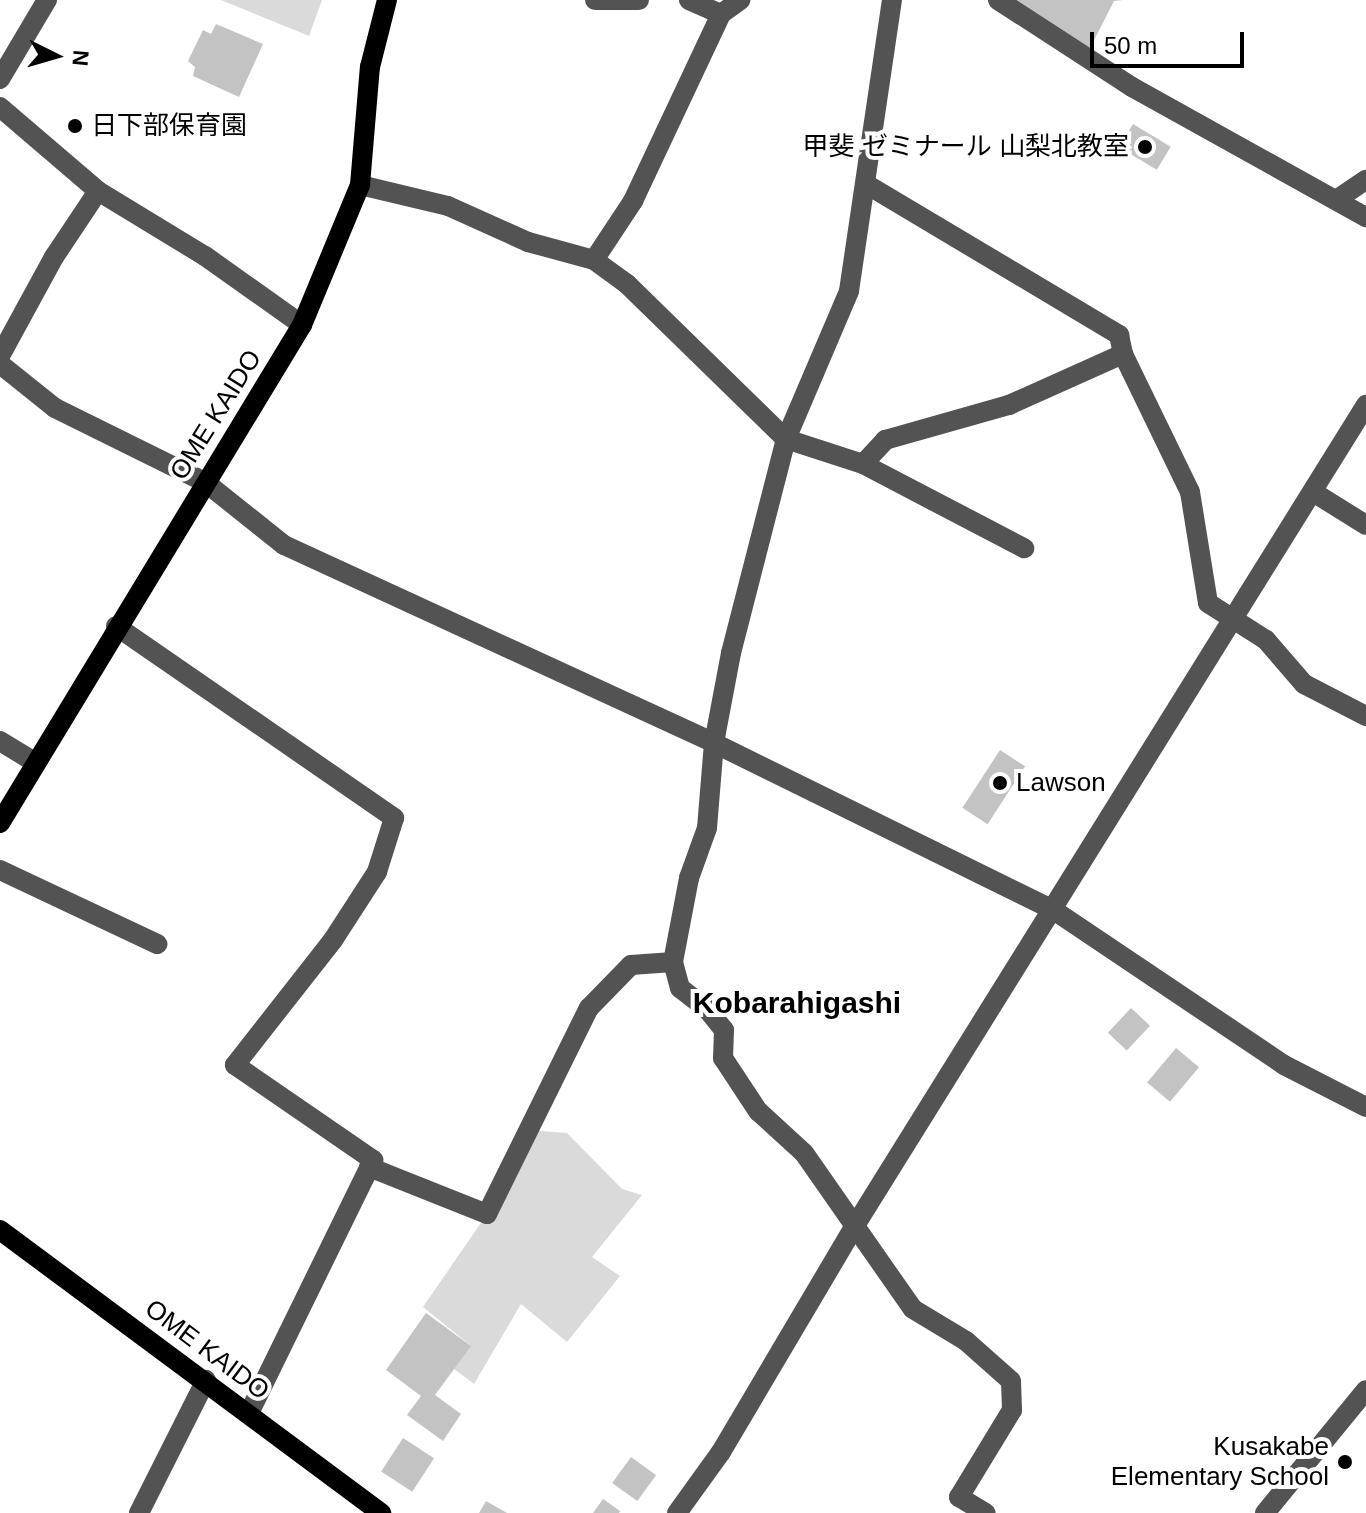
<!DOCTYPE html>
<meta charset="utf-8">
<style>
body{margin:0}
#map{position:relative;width:1366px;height:1513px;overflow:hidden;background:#fff;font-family:Helvetica,"Noto Sans JP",sans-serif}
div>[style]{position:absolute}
.green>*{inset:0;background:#dadada}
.building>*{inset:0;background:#c3c3c3;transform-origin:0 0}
.minor>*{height:20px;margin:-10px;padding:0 10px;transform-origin:10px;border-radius:10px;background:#535353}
.major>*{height:20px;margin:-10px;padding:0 10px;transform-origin:10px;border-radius:10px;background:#000}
.dots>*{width:22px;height:22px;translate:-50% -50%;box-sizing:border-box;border:4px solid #fff;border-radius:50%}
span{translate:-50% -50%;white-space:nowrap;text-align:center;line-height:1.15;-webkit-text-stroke:8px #fff;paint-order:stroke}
.poi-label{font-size:26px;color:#000}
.left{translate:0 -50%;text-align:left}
.right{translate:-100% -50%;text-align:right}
.street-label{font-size:26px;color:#000}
.quarter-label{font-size:30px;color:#000;font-weight:700}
.north{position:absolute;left:16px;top:16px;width:80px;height:80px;-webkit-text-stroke:6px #fff;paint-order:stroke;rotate:95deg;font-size:22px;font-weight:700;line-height:32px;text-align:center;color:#000}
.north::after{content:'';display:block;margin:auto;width:28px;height:36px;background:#000;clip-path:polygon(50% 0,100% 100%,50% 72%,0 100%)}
.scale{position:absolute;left:1090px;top:32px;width:154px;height:36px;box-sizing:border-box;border:4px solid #000;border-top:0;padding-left:10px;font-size:24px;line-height:28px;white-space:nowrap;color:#000;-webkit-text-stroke:6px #fff;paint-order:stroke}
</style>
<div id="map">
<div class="green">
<i style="clip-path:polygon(221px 0,322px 0,309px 36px)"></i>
<i style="clip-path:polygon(529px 1130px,567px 1133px,622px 1189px,642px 1195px,592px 1257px,620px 1276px,567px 1342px,521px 1304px,474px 1384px,454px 1369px,470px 1345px,423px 1307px,487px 1214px)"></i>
</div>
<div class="building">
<i style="clip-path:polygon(1002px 0,1123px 0,1114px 1px,1089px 50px)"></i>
<i style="clip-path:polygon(216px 24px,263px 44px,239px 97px,193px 76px,195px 67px,188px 61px,203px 30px,211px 34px)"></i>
<i style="left:1133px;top:124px;width:44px;height:27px;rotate:31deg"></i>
<i style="left:1000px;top:750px;width:30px;height:69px;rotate:33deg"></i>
<i style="left:1131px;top:1008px;width:26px;height:34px;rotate:43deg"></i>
<i style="left:1176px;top:1048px;width:30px;height:45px;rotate:40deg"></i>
<i style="clip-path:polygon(426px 1313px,471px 1346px,435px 1395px,461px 1414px,443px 1441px,407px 1415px,421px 1396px,386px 1370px)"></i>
<i style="left:403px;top:1438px;width:37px;height:40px;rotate:33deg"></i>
<i style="left:631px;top:1457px;width:31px;height:32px;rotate:36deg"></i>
<i style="clip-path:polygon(603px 1499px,620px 1511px,619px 1513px,593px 1513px)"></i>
<i style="clip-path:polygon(486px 1501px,507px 1513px,479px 1513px)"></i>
</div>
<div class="minor">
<i style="left:595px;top:0;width:44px"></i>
<i style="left:689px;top:0;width:35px;rotate:24deg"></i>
<i style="left:998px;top:0;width:160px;rotate:33deg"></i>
<i style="left:1132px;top:87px;width:268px;rotate:29.1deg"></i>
<i style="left:0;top:79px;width:92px;rotate:-59.3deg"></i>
<i style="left:0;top:107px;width:129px;rotate:40.6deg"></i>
<i style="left:98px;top:191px;width:125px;rotate:31.3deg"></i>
<i style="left:205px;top:256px;width:119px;rotate:35.4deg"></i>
<i style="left:866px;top:184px;width:295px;rotate:30.8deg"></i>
<i style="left:1119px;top:335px;width:19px;rotate:78deg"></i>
<i style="left:360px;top:185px;width:90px;rotate:13.4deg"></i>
<i style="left:448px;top:206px;width:88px;rotate:24.2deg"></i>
<i style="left:528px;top:242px;width:68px;rotate:15.3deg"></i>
<i style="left:594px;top:260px;width:41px;rotate:36deg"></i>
<i style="left:627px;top:284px;width:222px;rotate:44.3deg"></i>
<i style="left:786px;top:439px;width:81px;rotate:18deg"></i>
<i style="left:863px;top:464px;width:33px;rotate:-47deg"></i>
<i style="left:885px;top:440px;width:129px;rotate:-15.8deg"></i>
<i style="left:1009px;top:405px;width:125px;rotate:-24.1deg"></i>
<i style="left:1123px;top:354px;width:153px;rotate:64.1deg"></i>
<i style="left:1190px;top:492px;width:112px;rotate:80.8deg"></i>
<i style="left:1208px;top:603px;width:69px;rotate:32.5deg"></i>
<i style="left:1266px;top:640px;width:58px;rotate:49.2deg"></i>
<i style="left:1304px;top:684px;width:70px;rotate:27.3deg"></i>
<i style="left:1336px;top:200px;width:36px;rotate:-34deg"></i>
<i style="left:594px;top:260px;width:71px;rotate:-56.5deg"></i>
<i style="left:633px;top:201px;width:207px;rotate:-64.8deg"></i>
<i style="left:721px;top:14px;width:24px;rotate:-36deg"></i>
<i style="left:0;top:356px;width:113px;rotate:-61.4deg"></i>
<i style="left:54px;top:257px;width:79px;rotate:-56.3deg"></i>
<i style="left:0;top:364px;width:70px;rotate:38.7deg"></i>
<i style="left:55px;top:408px;width:167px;rotate:26.3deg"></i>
<i style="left:205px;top:482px;width:101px;rotate:38.6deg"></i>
<i style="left:284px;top:545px;width:473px;rotate:24.7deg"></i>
<i style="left:714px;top:743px;width:380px;rotate:26.2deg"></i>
<i style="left:1055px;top:911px;width:276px;rotate:33.9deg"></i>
<i style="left:1284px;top:1065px;width:92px;rotate:27.1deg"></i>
<i style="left:863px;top:464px;width:182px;rotate:27.6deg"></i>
<i style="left:1313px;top:492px;width:62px;rotate:31.9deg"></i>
<i style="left:116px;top:626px;width:338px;rotate:34.6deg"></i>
<i style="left:394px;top:818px;width:57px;rotate:107.5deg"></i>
<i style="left:377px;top:872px;width:81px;rotate:122.9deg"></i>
<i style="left:333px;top:940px;width:159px;rotate:128.1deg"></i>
<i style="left:235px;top:1065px;width:168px;rotate:34.5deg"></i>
<i style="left:373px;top:1160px;width:282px;rotate:116.1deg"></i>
<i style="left:0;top:741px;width:42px;rotate:31.4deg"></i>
<i style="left:0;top:870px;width:174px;rotate:25.2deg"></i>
<i style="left:673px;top:962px;width:27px;rotate:75deg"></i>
<i style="left:680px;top:988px;width:34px;rotate:38deg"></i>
<i style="left:707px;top:1009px;width:27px;rotate:51deg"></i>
<i style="left:724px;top:1030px;width:28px;rotate:92deg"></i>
<i style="left:723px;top:1058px;width:64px;rotate:56.6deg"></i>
<i style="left:758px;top:1111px;width:62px;rotate:42.4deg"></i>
<i style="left:804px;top:1153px;width:190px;rotate:55.1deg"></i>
<i style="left:913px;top:1309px;width:62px;rotate:31.1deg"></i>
<i style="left:966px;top:1341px;width:60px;rotate:41.6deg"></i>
<i style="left:1011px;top:1381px;width:29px;rotate:88deg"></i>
<i style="left:1012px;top:1410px;width:102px;rotate:121.3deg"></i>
<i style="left:959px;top:1497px;width:31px;rotate:31deg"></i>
<i style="left:369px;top:1167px;width:127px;rotate:21.7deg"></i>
<i style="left:487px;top:1214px;width:230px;rotate:-63.7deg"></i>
<i style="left:589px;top:1008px;width:60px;rotate:-45.7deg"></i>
<i style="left:631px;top:965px;width:42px;rotate:-4.1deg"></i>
<i style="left:673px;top:962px;width:86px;rotate:-79.2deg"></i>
<i style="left:689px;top:878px;width:53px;rotate:-70.2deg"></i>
<i style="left:707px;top:828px;width:85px;rotate:-85.3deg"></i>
<i style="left:714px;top:743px;width:92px;rotate:-79.3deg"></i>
<i style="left:731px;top:653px;width:221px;rotate:-75.6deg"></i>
<i style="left:786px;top:439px;width:161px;rotate:-66.9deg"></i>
<i style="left:849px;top:291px;width:294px;rotate:-81.6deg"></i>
<i style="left:139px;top:1513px;width:149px;rotate:-63.3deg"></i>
<i style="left:677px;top:1513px;width:75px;rotate:-54.2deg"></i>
<i style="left:721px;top:1452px;width:265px;rotate:-59.4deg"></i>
<i style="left:856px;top:1224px;width:965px;rotate:-58.09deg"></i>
<i style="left:1265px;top:1513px;width:159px;rotate:-50.6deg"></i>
</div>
<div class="major">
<i style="left:0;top:823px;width:582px;rotate:-58.77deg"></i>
<i style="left:302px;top:325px;width:152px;rotate:-67.5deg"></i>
<i style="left:360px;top:185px;width:118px;rotate:-85.2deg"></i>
<i style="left:370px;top:67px;width:69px;rotate:-75.8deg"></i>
<i style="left:0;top:1230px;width:475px;rotate:36.6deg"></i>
</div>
<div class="dots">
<i style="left:75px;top:126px;background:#000"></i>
<i style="left:1145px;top:147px;background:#000"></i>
<i style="left:1000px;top:783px;background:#000"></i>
<i style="left:1345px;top:1462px;background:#000"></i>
</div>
<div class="poi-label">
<span class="left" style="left:91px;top:126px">日下部保育園</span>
<span class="right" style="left:1129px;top:147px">甲斐 ゼミナール 山梨北教室</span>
<span class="left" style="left:1016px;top:783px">Lawson</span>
<span class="right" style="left:1329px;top:1462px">Kusakabe<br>Elementary School</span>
</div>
<div class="street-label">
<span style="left:216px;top:415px;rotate:-58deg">OME KAIDO</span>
<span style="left:207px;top:1350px;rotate:37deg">OME KAIDO</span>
</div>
<div class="quarter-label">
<span style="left:797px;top:1003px">Kobarahigashi</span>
</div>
<div class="north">N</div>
<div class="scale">50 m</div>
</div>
